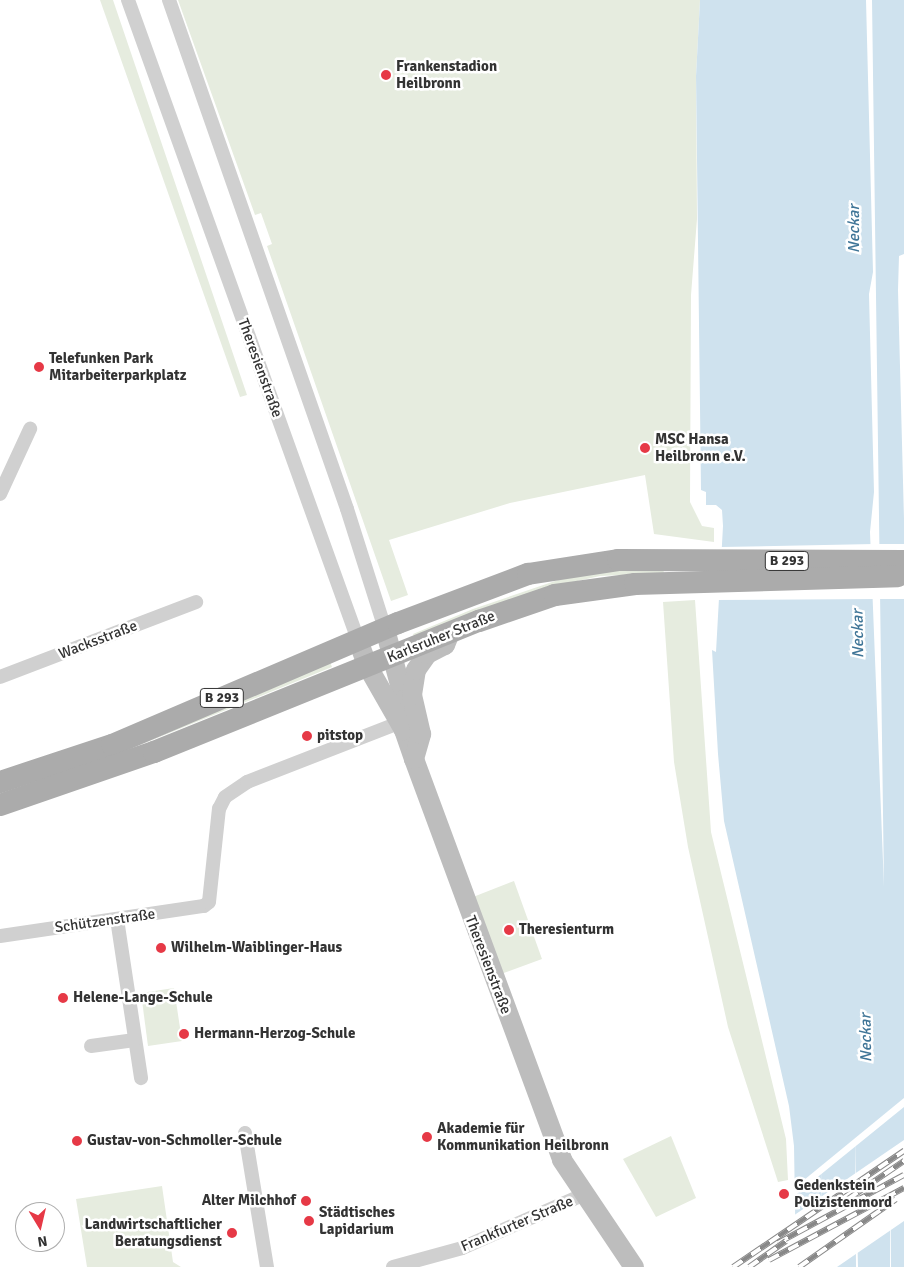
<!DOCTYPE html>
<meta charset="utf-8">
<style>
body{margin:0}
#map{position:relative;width:904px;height:1267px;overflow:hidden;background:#fff;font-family:Signika,sans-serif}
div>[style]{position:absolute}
.green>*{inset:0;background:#e6ecdf}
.water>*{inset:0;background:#cfe2ee}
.pier>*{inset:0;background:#fff}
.street>*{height:14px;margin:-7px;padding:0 7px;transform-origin:7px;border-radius:7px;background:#d0d0d0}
.secondary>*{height:20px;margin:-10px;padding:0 10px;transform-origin:10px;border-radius:10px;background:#bdbdbd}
.primary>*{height:22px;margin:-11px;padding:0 11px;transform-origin:11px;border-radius:11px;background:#ababab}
.rail>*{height:5.5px;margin-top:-2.75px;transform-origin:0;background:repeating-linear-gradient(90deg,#fff 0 11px,#888 0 22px);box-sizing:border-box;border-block:1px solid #888}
.dots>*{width:14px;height:14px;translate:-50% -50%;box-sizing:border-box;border:2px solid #fff;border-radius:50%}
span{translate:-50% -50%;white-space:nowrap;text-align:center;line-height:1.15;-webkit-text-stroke:5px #fff;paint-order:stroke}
.shield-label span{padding:1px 4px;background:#fff;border:1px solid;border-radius:4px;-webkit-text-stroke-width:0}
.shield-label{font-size:14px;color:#333;font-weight:700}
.poi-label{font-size:15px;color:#333;font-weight:700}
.left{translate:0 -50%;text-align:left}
.right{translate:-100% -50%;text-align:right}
.street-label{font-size:15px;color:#333}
.water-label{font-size:16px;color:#3f7597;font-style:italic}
.north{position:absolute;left:15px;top:1202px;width:50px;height:50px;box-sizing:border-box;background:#fff;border:1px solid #adadad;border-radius:50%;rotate:171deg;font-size:14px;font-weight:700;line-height:20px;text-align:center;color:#333}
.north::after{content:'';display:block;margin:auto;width:18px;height:22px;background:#e63946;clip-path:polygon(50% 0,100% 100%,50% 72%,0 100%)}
</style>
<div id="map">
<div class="green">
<i style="clip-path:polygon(100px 0,113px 0,247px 395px,240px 397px)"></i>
<i style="clip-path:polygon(178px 0,700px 0,696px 76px,697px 219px,691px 295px,690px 502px,702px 526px,714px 528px,714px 542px,654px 534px,645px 475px,510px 503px,389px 540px,408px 595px,391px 601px,267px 246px,272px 244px,261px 213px,255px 215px)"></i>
<i style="clip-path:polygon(663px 569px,664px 573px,600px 576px,564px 584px,415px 639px,413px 634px,473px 609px,561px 579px,601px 571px)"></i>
<i style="clip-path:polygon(695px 600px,711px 832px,786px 1139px,788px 1180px,778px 1182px,728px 1027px,688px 847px,674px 762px,663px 602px)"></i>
<i style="clip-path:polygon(330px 662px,332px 667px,135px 747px)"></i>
<i style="clip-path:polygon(514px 881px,542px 959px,501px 974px,473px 897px)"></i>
<i style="clip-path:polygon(174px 988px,182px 1041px,148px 1046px,141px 993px)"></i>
<i style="clip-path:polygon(671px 1136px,696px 1198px,656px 1217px,623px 1159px)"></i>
<i style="clip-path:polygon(162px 1186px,173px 1262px,181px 1267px,87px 1267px,76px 1199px)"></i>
</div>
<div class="water">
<i style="clip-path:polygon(700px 0,866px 0,873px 272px,869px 294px,874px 492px,870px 532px,884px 887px,872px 0,904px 0,904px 254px,899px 256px,898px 290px,904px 519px,904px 1267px,891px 1267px,890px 1142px,890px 1267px,858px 1267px,855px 1136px,856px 1267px,824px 1267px,821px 1163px,823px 1267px,796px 1267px,794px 1146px,789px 1106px,724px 821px,718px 754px,712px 650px,716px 652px,723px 526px,722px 510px,716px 505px,706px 505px,706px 492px,701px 490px,696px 76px)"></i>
</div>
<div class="pier">
<i style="clip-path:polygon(874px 544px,877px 599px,715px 600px,721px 547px)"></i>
<i style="clip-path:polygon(878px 544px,904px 544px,904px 599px,879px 599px)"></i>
<i style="clip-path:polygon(904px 1098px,904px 1107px,793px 1197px,793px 1189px)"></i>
<i style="clip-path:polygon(904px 1140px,904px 1221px,837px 1267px,793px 1267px,793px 1216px)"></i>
</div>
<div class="street">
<i style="left:128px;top:0;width:680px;rotate:70.23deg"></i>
<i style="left:169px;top:0;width:539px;rotate:70.72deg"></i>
<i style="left:347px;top:509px;width:126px;rotate:72.4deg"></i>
<i style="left:0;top:494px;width:72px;rotate:-65.2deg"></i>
<i style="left:0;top:677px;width:210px;rotate:-20.9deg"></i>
<i style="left:117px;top:919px;width:161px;rotate:81.4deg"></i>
<i style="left:0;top:936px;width:206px;rotate:-8.4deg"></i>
<i style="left:204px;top:906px;width:6px;rotate:-39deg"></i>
<i style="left:209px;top:902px;width:94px;rotate:-83.9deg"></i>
<i style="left:219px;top:809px;width:13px;rotate:-63deg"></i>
<i style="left:225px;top:797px;width:27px;rotate:-34deg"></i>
<i style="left:247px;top:782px;width:162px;rotate:-21.3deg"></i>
<i style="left:91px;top:1046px;width:44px;rotate:-7.8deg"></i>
<i style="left:245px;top:1133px;width:136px;rotate:80.7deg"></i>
<i style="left:393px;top:1267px;width:72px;rotate:-15.4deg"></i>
<i style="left:462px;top:1248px;width:132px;rotate:-23.7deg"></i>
</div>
<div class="secondary">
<i style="left:385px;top:629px;width:73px;rotate:75deg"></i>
<i style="left:404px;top:700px;width:30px;rotate:90deg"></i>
<i style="left:404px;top:730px;width:31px;rotate:71deg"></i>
<i style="left:414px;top:759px;width:427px;rotate:69.7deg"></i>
<i style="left:562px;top:1160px;width:129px;rotate:56.1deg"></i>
<i style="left:358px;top:640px;width:29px;rotate:70deg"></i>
<i style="left:368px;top:667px;width:73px;rotate:60.3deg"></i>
<i style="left:414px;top:759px;width:26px;rotate:-74deg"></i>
<i style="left:421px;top:734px;width:40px;rotate:-103deg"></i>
<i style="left:412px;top:695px;width:25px;rotate:-81deg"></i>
<i style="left:416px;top:670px;width:19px;rotate:-55deg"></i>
<i style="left:427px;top:654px;width:20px;rotate:-27deg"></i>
<i style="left:445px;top:645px;width:11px;rotate:-68deg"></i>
</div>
<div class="primary">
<i style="left:0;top:782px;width:118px;rotate:-18.3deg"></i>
<i style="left:112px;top:745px;width:311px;rotate:-23.1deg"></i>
<i style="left:398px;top:623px;width:139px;rotate:-20.7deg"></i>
<i style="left:528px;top:574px;width:91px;rotate:-8.8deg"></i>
<i style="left:618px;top:560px;width:286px;rotate:0.2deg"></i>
<i style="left:0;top:805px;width:163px;rotate:-19deg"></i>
<i style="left:154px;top:752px;width:350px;rotate:-22deg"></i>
<i style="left:479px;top:621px;width:80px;rotate:-18.9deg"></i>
<i style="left:555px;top:595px;width:81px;rotate:-7.8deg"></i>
<i style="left:635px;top:584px;width:263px;rotate:-1.7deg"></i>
</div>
<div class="rail">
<i style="left:848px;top:1199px;width:68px;rotate:-34.2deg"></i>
<i style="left:778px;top:1243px;width:143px;rotate:-28.4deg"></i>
<i style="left:769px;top:1260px;width:153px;rotate:-28.1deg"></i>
<i style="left:733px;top:1267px;width:207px;rotate:-34.2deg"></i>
<i style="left:749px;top:1267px;width:45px;rotate:-35.1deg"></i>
<i style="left:799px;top:1267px;width:118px;rotate:-35deg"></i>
</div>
<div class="dots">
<i style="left:386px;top:75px;background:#e63946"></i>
<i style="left:39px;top:367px;background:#e63946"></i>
<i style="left:645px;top:448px;background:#e63946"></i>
<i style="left:307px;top:736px;background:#e63946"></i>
<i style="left:509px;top:930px;background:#e63946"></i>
<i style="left:161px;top:948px;background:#e63946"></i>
<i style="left:63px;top:998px;background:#e63946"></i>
<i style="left:184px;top:1034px;background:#e63946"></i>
<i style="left:427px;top:1137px;background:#e63946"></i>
<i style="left:77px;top:1141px;background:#e63946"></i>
<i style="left:784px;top:1194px;background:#e63946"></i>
<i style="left:306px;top:1201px;background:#e63946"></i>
<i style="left:309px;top:1221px;background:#e63946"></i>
<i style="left:232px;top:1233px;background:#e63946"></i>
</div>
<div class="shield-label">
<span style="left:787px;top:561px">B 293</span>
<span style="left:222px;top:698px">B 293</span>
</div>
<div class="poi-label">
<span class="left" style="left:396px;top:75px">Frankenstadion<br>Heilbronn</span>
<span class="left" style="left:49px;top:367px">Telefunken Park<br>Mitarbeiterparkplatz</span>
<span class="left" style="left:655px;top:448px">MSC Hansa<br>Heilbronn e.V.</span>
<span class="left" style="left:317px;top:736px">pitstop</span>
<span class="left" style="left:519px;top:930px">Theresienturm</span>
<span class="left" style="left:171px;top:948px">Wilhelm-Waiblinger-Haus</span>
<span class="left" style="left:73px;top:998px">Helene-Lange-Schule</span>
<span class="left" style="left:194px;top:1034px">Hermann-Herzog-Schule</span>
<span class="left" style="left:437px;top:1137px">Akademie für<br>Kommunikation Heilbronn</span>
<span class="left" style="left:87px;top:1141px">Gustav-von-Schmoller-Schule</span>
<span class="left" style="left:794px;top:1194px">Gedenkstein<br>Polizistenmord</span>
<span class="right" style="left:296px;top:1201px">Alter Milchhof</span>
<span class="left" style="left:319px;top:1221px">Städtisches<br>Lapidarium</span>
<span class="right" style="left:222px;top:1233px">Landwirtschaftlicher<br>Beratungsdienst</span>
</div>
<div class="street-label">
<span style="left:260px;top:368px;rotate:70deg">Theresienstraße</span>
<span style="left:441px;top:637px;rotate:-22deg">Karlsruher Straße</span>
<span style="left:98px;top:640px;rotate:-21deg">Wacksstraße</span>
<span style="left:105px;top:921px;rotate:-8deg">Schützenstraße</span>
<span style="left:488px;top:965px;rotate:69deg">Theresienstraße</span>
<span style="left:517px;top:1224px;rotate:-23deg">Frankfurter Straße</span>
</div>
<div class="water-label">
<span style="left:854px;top:229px;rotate:-90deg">Neckar</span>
<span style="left:858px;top:634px;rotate:-91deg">Neckar</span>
<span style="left:866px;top:1038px;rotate:-91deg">Neckar</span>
</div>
<div class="north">N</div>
</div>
